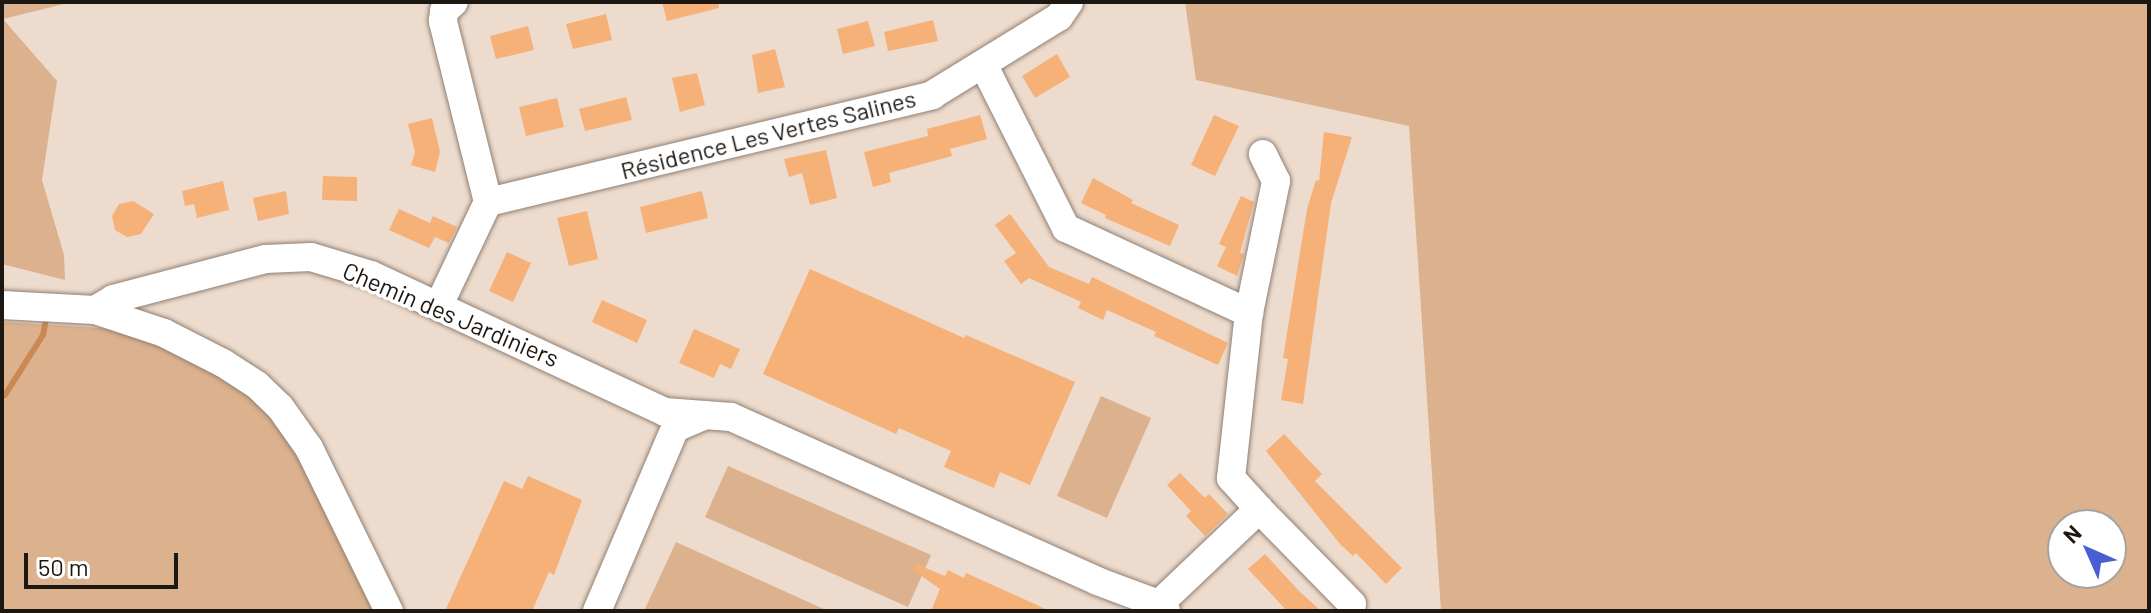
<!DOCTYPE html>
<meta charset="utf-8">
<style>
body{margin:0}
#map{position:relative;width:2151px;height:613px;overflow:hidden;background:#eddbcd;font-family:Barlow,sans-serif}
div>[style]{position:absolute}
.green>*{inset:0;background:#dcb18d}
.stream>*{height:6px;margin:-3px;padding:0 3px;transform-origin:3px;border-radius:3px;background:#cb8951}
.building>*{inset:0;background:#f5b178}
.roads{filter:drop-shadow(0 0 2px #908073) drop-shadow(0 0 2px #908073)}
.minor>*{height:28px;margin:-14px;padding:0 14px;transform-origin:14px;border-radius:14px;background:#fff}
span{translate:-50% -50%;white-space:nowrap;text-align:center;line-height:1.15;-webkit-text-stroke:7px #fff;paint-order:stroke}
.street-label{font-size:24px;color:#1d1712}
.frame{position:absolute;inset:0;border:4px solid #1d1712;pointer-events:none}
.north{position:absolute;left:2047px;top:509px;width:80px;height:80px;box-sizing:border-box;background:#fff;border:2px solid #a5a2a0;border-radius:50%;rotate:315deg;font-size:22px;font-weight:700;line-height:32px;text-align:center;color:#1d1712}
.north::after{content:'';display:block;margin:auto;width:28px;height:36px;background:#485fd3;clip-path:polygon(50% 0,100% 100%,50% 72%,0 100%)}
.scale{position:absolute;left:24px;top:553px;width:154px;height:36px;box-sizing:border-box;border:4px solid #1d1712;border-top:0;padding-left:10px;font-size:24px;line-height:28px;white-space:nowrap;color:#1d1712;-webkit-text-stroke:6px #fff;paint-order:stroke}
</style>
<div id="map">
<div class="green">
<i style="clip-path:polygon(2px 2px,72px 2px,3px 19px,57px 81px,42px 180px,64px 255px,65px 280px,2px 264px)"></i>
<i style="clip-path:polygon(evenodd,1185px 2px,2149px 2px,2149px 611px,1441px 611px,1409px 126px,1196px 80px,1185px 2px,2111px 525px,2111px 573px,2063px 573px,2063px 525px,2111px 525px)"></i>
<i style="clip-path:polygon(2px 322px,102px 328px,156px 337px,247px 386px,295px 432px,380px 611px,2px 611px)"></i>
<i style="clip-path:polygon(1101px 396px,1151px 418px,1107px 518px,1057px 496px)"></i>
<i style="clip-path:polygon(728px 466px,931px 555px,908px 607px,705px 517px)"></i>
<i style="clip-path:polygon(676px 542px,828px 611px,644px 611px)"></i>
</div>
<div class="stream">
<i style="left:5px;top:395px;width:71px;rotate:-57.7deg"></i>
<i style="left:43px;top:335px;width:15px;rotate:-79deg"></i>
</div>
<div class="building">
<i style="clip-path:polygon(662px 2px,718px 2px,719px 8px,667px 21px)"></i>
<i style="clip-path:polygon(606px 14px,612px 40px,573px 49px,566px 24px)"></i>
<i style="clip-path:polygon(933px 20px,938px 41px,888px 51px,884px 32px)"></i>
<i style="clip-path:polygon(868px 21px,875px 46px,843px 54px,837px 29px)"></i>
<i style="clip-path:polygon(528px 26px,534px 50px,496px 59px,490px 36px)"></i>
<i style="clip-path:polygon(775px 49px,785px 87px,758px 93px,752px 55px)"></i>
<i style="clip-path:polygon(1057px 54px,1070px 77px,1035px 98px,1022px 76px)"></i>
<i style="clip-path:polygon(697px 73px,705px 105px,680px 112px,672px 78px)"></i>
<i style="clip-path:polygon(626px 97px,632px 120px,585px 131px,579px 109px)"></i>
<i style="clip-path:polygon(557px 98px,564px 127px,526px 136px,519px 107px)"></i>
<i style="clip-path:polygon(980px 115px,987px 139px,950px 149px,952px 156px,889px 173px,891px 182px,873px 187px,864px 152px,928px 136px,927px 129px)"></i>
<i style="clip-path:polygon(1214px 115px,1239px 126px,1215px 176px,1191px 165px)"></i>
<i style="clip-path:polygon(432px 118px,440px 152px,435px 172px,411px 165px,415px 152px,408px 124px)"></i>
<i style="clip-path:polygon(1324px 132px,1352px 137px,1331px 203px,1303px 404px,1281px 400px,1288px 359px,1283px 358px,1307px 209px,1316px 180px,1319px 181px)"></i>
<i style="clip-path:polygon(826px 150px,837px 198px,810px 205px,802px 173px,789px 177px,784px 159px)"></i>
<i style="clip-path:polygon(323px 176px,357px 177px,357px 201px,322px 200px)"></i>
<i style="clip-path:polygon(1093px 178px,1133px 200px,1131px 203px,1179px 225px,1170px 246px,1105px 218px,1106px 215px,1081px 203px)"></i>
<i style="clip-path:polygon(223px 181px,229px 210px,197px 218px,194px 204px,185px 206px,182px 191px)"></i>
<i style="clip-path:polygon(286px 191px,289px 214px,258px 221px,253px 198px)"></i>
<i style="clip-path:polygon(702px 191px,708px 218px,646px 233px,640px 207px)"></i>
<i style="clip-path:polygon(1241px 196px,1254px 202px,1240px 253px,1244px 254px,1237px 276px,1217px 266px,1226px 247px,1219px 244px)"></i>
<i style="clip-path:polygon(133px 201px,154px 214px,141px 234px,127px 237px,115px 230px,112px 216px,119px 204px)"></i>
<i style="clip-path:polygon(399px 209px,430px 223px,433px 216px,457px 227px,449px 243px,435px 237px,429px 248px,389px 230px)"></i>
<i style="clip-path:polygon(587px 211px,598px 259px,569px 266px,557px 218px)"></i>
<i style="clip-path:polygon(1010px 214px,1049px 267px,1089px 284px,1092px 277px,1228px 343px,1218px 365px,1154px 336px,1156px 332px,1107px 310px,1103px 320px,1078px 308px,1081px 302px,1029px 278px,1021px 284px,1004px 261px,1016px 253px,995px 225px)"></i>
<i style="clip-path:polygon(507px 252px,531px 263px,513px 302px,489px 291px)"></i>
<i style="clip-path:polygon(810px 269px,964px 338px,966px 335px,1075px 382px,1030px 485px,1000px 472px,994px 488px,944px 467px,951px 451px,899px 428px,896px 434px,763px 374px)"></i>
<i style="clip-path:polygon(602px 300px,647px 320px,637px 343px,592px 322px)"></i>
<i style="clip-path:polygon(694px 329px,740px 349px,731px 369px,720px 364px,714px 378px,679px 363px)"></i>
<i style="clip-path:polygon(1284px 434px,1322px 474px,1315px 481px,1402px 568px,1386px 584px,1356px 553px,1353px 556px,1340px 544px,1266px 451px)"></i>
<i style="clip-path:polygon(1180px 473px,1205px 498px,1209px 494px,1228px 514px,1205px 536px,1186px 516px,1191px 511px,1167px 485px)"></i>
<i style="clip-path:polygon(528px 476px,582px 500px,554px 575px,549px 572px,532px 611px,445px 611px,504px 481px,522px 489px)"></i>
<i style="clip-path:polygon(1265px 554px,1300px 592px,1321px 611px,1287px 611px,1248px 569px)"></i>
<i style="clip-path:polygon(916px 564px,945px 576px,948px 570px,964px 578px,966px 573px,1050px 611px,931px 611px,940px 589px,913px 570px)"></i>
</div>
<div class="roads">
<div class="minor">
<i style="left:983px;top:64px;width:184px;rotate:63.2deg"></i>
<i style="left:1066px;top:228px;width:202px;rotate:24.9deg"></i>
<i style="left:488px;top:202px;width:457px;rotate:-13.5deg"></i>
<i style="left:932px;top:95px;width:149px;rotate:-31.6deg"></i>
<i style="left:1059px;top:17px;width:18px;rotate:-56deg"></i>
<i style="left:2px;top:305px;width:93px;rotate:3.1deg"></i>
<i style="left:95px;top:310px;width:73px;rotate:18.4deg"></i>
<i style="left:164px;top:333px;width:66px;rotate:27deg"></i>
<i style="left:223px;top:363px;width:40px;rotate:32.9deg"></i>
<i style="left:257px;top:385px;width:32px;rotate:44deg"></i>
<i style="left:280px;top:407px;width:50px;rotate:54.7deg"></i>
<i style="left:309px;top:448px;width:182px;rotate:63.9deg"></i>
<i style="left:439px;top:305px;width:114px;rotate:-64.6deg"></i>
<i style="left:488px;top:202px;width:187px;rotate:-104deg"></i>
<i style="left:443px;top:21px;width:10px;rotate:-84deg"></i>
<i style="left:444px;top:11px;width:13px;rotate:-42deg"></i>
<i style="left:95px;top:310px;width:21px;rotate:-31deg"></i>
<i style="left:113px;top:299px;width:157px;rotate:-14.7deg"></i>
<i style="left:265px;top:259px;width:46px;rotate:-2.5deg"></i>
<i style="left:311px;top:257px;width:63px;rotate:16.7deg"></i>
<i style="left:371px;top:275px;width:324px;rotate:25deg"></i>
<i style="left:665px;top:412px;width:66px;rotate:4.3deg"></i>
<i style="left:731px;top:417px;width:401px;rotate:24.1deg"></i>
<i style="left:1097px;top:581px;width:66px;rotate:20.4deg"></i>
<i style="left:1159px;top:604px;width:10px;rotate:45deg"></i>
<i style="left:1259px;top:509px;width:133px;rotate:45.6deg"></i>
<i style="left:1159px;top:604px;width:138px;rotate:-43.5deg"></i>
<i style="left:1259px;top:509px;width:42px;rotate:-132.1deg"></i>
<i style="left:1231px;top:478px;width:166px;rotate:-83.8deg"></i>
<i style="left:1249px;top:313px;width:135px;rotate:-78.4deg"></i>
<i style="left:1276px;top:181px;width:30px;rotate:-116deg"></i>
<i style="left:597px;top:611px;width:199px;rotate:-66.9deg"></i>
<i style="left:675px;top:428px;width:33px;rotate:-23deg"></i>
</div>
</div>
<div class="street-label">
<span style="left:768px;top:134px;rotate:-14deg">Résidence Les Vertes Salines</span>
<span style="left:451px;top:314px;rotate:23deg">Chemin des Jardiniers</span>
</div>
<div class="frame"></div>
<div class="north">N</div>
<div class="scale">50 m</div>
</div>
